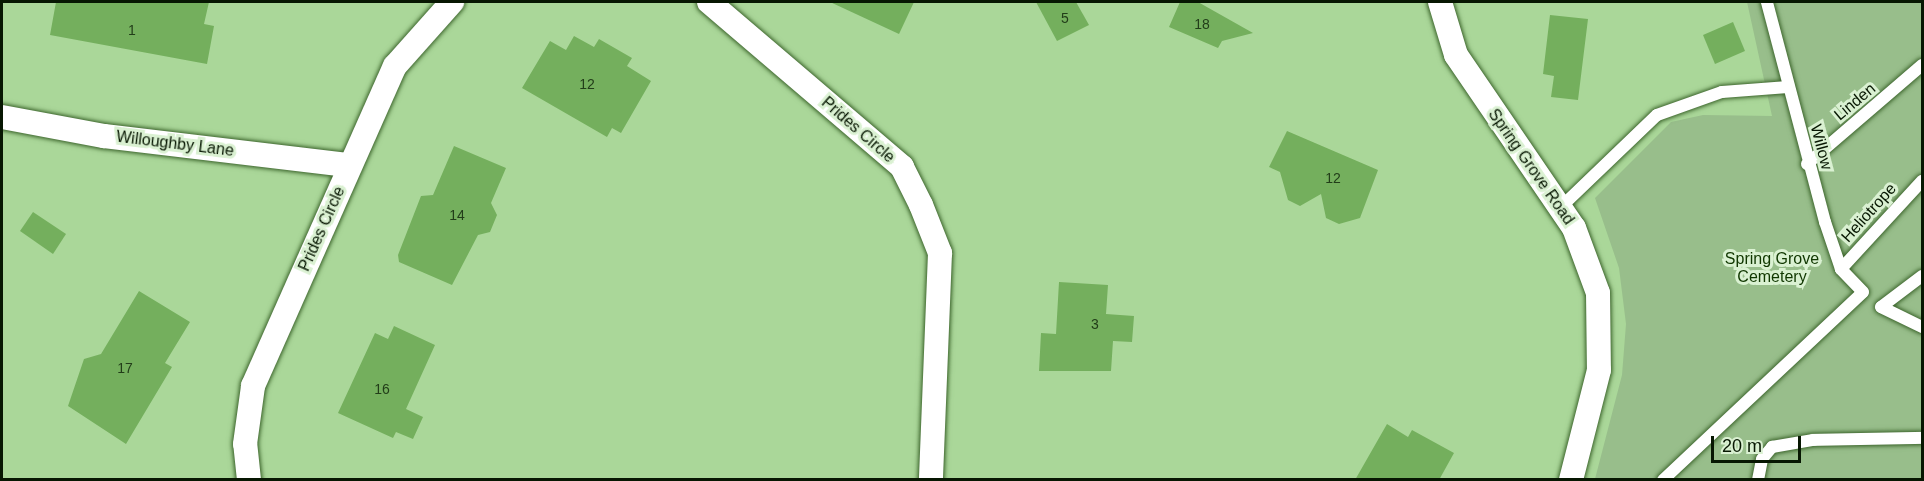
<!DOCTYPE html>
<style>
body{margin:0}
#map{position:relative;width:1924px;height:481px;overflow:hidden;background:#aad799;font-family:Helvetica,sans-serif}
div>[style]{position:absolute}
.green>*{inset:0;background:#98be8b}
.building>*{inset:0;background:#74af5d}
.roads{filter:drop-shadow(0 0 2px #3d662d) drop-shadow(0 0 2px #3d662d)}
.lane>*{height:12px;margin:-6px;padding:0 6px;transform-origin:6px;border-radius:6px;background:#fff}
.street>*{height:24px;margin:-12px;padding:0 12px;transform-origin:12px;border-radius:12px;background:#fff}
span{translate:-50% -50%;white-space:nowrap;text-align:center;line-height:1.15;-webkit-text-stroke:6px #daf1d2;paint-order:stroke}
.number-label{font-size:14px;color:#223d19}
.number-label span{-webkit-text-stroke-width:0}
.street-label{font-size:16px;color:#071702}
.park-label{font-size:16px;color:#103700}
.frame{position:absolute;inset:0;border:3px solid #071702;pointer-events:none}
.scale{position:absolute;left:1711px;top:436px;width:90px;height:27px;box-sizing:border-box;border:3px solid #071702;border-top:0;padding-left:8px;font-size:18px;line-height:21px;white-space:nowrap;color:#071702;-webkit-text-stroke:4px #daf1d2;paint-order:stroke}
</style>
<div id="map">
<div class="green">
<i style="clip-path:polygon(1747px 2px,1922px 2px,1922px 479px,1595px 479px,1622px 375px,1626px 324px,1619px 268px,1595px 198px,1671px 122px,1703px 115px,1772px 116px)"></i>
</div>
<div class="building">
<i style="clip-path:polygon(56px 2px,209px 2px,204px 24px,214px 26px,207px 64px,50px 35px)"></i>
<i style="clip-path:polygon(830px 2px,914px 2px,899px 34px)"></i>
<i style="clip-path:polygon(1036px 2px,1076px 2px,1089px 25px,1057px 41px)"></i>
<i style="clip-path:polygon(1180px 2px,1198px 2px,1253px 33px,1222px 41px,1218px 48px,1169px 27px)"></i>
<i style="clip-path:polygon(1550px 15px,1588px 19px,1578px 100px,1551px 97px,1554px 76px,1543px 74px)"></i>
<i style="clip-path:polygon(1733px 22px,1745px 51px,1715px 64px,1703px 35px)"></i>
<i style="clip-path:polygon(574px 36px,594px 47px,599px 39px,632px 58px,627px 66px,651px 81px,621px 133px,612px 128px,607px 137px,522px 88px,550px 41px,566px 50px)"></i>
<i style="clip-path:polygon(1287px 131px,1378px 170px,1360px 218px,1339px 224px,1326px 218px,1321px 194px,1300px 206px,1288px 200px,1280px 172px,1269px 167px)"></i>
<i style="clip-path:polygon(454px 146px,506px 168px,491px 203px,497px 215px,490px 232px,478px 235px,452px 285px,399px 262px,398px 255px,421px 196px,433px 195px)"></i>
<i style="clip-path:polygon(33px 212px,66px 234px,53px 254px,20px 231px)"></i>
<i style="clip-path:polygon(1059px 282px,1108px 285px,1106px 314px,1134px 316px,1132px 342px,1113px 341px,1111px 371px,1039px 371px,1041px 333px,1056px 334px)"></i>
<i style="clip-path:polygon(139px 291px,190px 322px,165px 363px,172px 367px,126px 444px,68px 406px,84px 359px,101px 354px)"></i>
<i style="clip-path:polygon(394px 326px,435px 345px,406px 409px,423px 417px,413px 439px,396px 432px,393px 438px,338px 413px,375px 333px,388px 339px)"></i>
<i style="clip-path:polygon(1387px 424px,1408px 437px,1412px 430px,1454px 453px,1439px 480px,1355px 480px)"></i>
</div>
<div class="roads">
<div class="lane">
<i style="left:1807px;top:164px;width:152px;rotate:-40.7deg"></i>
<i style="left:1561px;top:207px;width:133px;rotate:-43.8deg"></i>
<i style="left:1657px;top:115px;width:69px;rotate:-19.5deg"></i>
<i style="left:1722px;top:92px;width:66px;rotate:-4.3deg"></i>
<i style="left:1841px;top:269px;width:120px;rotate:-47.4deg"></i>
<i style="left:1922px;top:276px;width:51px;rotate:142.9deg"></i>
<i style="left:1881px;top:307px;width:46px;rotate:26deg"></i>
<i style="left:1663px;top:480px;width:274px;rotate:-43.2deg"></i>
<i style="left:1863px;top:292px;width:32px;rotate:-134deg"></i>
<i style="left:1841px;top:269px;width:50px;rotate:-108.8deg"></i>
<i style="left:1825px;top:222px;width:228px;rotate:-104.8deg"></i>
<i style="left:1758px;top:480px;width:21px;rotate:-79deg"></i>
<i style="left:1762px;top:459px;width:16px;rotate:-50deg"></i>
<i style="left:1772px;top:447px;width:42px;rotate:-9.7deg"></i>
<i style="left:1813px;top:440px;width:109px;rotate:-1.1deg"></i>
</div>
<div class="street">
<i style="left:709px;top:2px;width:254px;rotate:40.5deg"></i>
<i style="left:902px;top:167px;width:42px;rotate:63.4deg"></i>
<i style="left:921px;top:205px;width:52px;rotate:68.4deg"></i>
<i style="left:940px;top:253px;width:227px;rotate:92.3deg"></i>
<i style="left:1440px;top:2px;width:55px;rotate:73.2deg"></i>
<i style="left:1456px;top:55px;width:209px;rotate:55.7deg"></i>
<i style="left:1574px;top:228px;width:69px;rotate:69.7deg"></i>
<i style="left:1598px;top:293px;width:77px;rotate:89.3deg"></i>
<i style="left:1599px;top:370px;width:114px;rotate:104.3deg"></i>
<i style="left:2px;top:117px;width:104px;rotate:10.6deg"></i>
<i style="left:104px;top:136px;width:247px;rotate:6.8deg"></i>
<i style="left:249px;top:480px;width:36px;rotate:-96deg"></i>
<i style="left:245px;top:444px;width:59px;rotate:-82.1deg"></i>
<i style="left:253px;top:386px;width:350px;rotate:-66.1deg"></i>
<i style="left:395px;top:66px;width:86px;rotate:-48.3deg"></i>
</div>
</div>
<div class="number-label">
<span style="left:1065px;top:18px">5</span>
<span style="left:1202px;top:24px">18</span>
<span style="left:132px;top:30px">1</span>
<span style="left:587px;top:84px">12</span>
<span style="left:1333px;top:178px">12</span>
<span style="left:457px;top:215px">14</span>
<span style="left:1095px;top:324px">3</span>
<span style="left:125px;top:368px">17</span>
<span style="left:382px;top:389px">16</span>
</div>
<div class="street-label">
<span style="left:1855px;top:102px;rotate:-40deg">Linden</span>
<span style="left:858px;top:130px;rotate:41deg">Prides Circle</span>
<span style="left:175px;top:144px;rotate:7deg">Willoughby Lane</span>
<span style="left:1821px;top:147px;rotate:75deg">Willow</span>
<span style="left:1531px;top:167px;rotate:55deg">Spring Grove Road</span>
<span style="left:1869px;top:213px;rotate:-48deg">Heliotrope</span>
<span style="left:322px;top:229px;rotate:-66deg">Prides Circle</span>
</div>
<div class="park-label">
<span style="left:1772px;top:268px">Spring Grove<br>Cemetery</span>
</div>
<div class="frame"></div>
<div class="scale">20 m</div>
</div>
